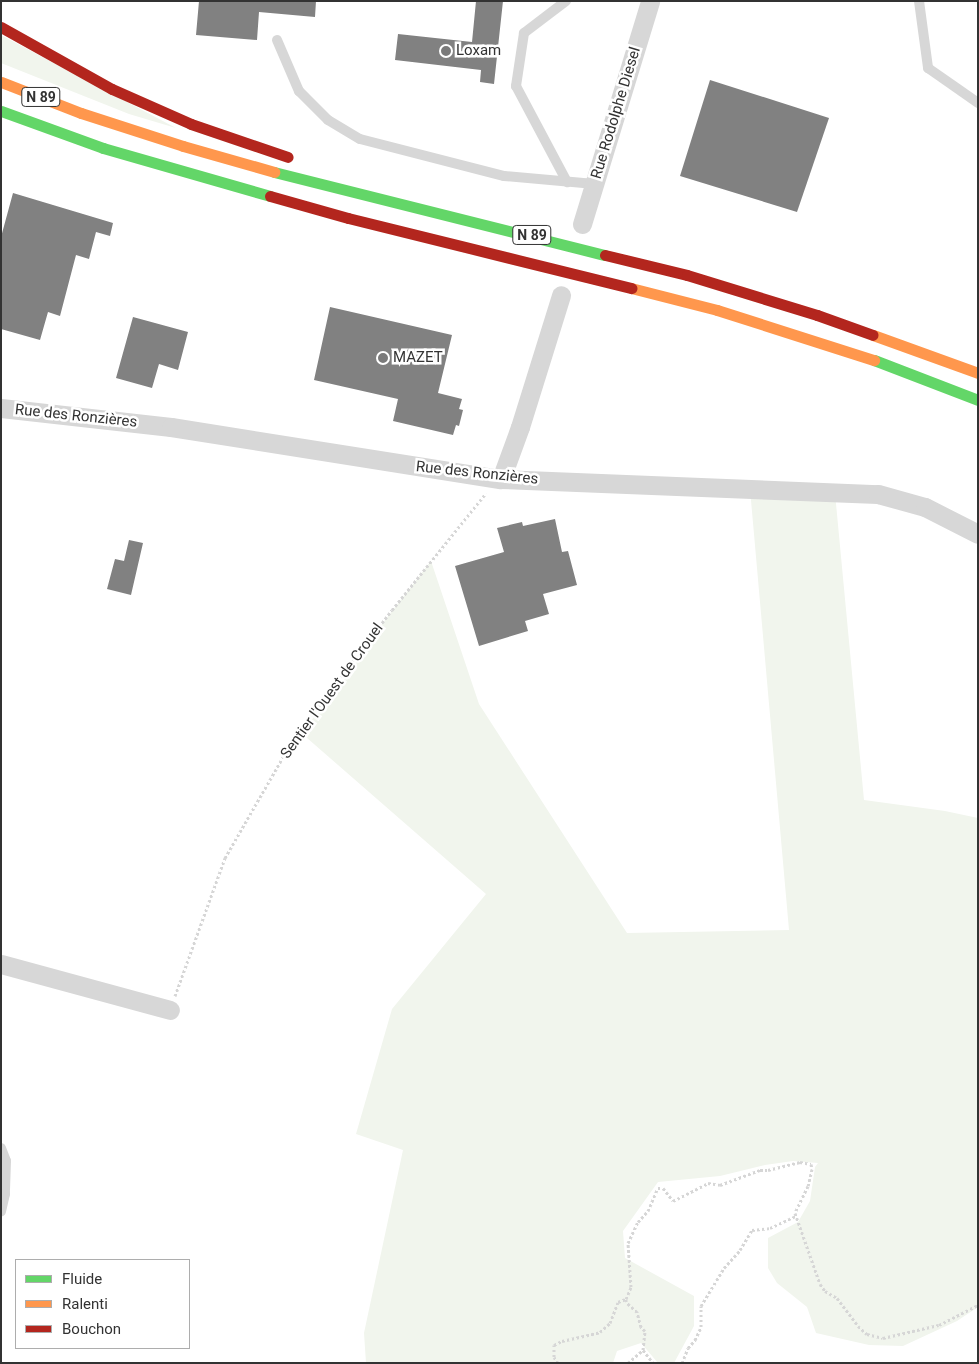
<!DOCTYPE html>
<meta charset="utf-8">
<style>
body{margin:0}
#map{position:relative;width:979px;height:1364px;overflow:hidden;background:#fff;font-family:Roboto,sans-serif}
div>[style]{position:absolute}
.green>*{inset:0;background:#f1f5ed}
.building>*{inset:0;background:#818181}
.path>*{height:3px;margin-top:-1.5px;transform-origin:0;background:repeating-linear-gradient(90deg,#d6d6d6 0 2.5px,transparent 0 5px)}
.lane>*{height:10px;margin:-5px;padding:0 5px;transform-origin:5px;border-radius:5px;background:#d7d7d7}
.street>*{height:19px;margin:-9.5px;padding:0 9.5px;transform-origin:9.5px;border-radius:9.5px;background:#d7d7d7}
.fast>*{height:11px;margin:-5.5px;padding:0 5.5px;transform-origin:5.5px;border-radius:5.5px;background:#63d668}
.slow>*{height:11px;margin:-5.5px;padding:0 5.5px;transform-origin:5.5px;border-radius:5.5px;background:#ff974d}
.jam>*{height:11px;margin:-5.5px;padding:0 5.5px;transform-origin:5.5px;border-radius:5.5px;background:#b3261e}
.dots>*{width:14px;height:14px;translate:-50% -50%;box-sizing:border-box;border:2px solid #fff;border-radius:50%}
span{translate:-50% -50%;white-space:nowrap;text-align:center;line-height:1.15;-webkit-text-stroke:5px #fff;paint-order:stroke}
.shield-label span{padding:1px 4px;background:#fff;border:1px solid;border-radius:4px;-webkit-text-stroke-width:0}
.shield-label{font-size:14px;color:#333;font-weight:700}
.poi-label{font-size:15px;color:#333}
.left{translate:0 -50%;text-align:left}
.street-label{font-size:15px;color:#333}
.frame{position:absolute;inset:0;border:2px solid #333;pointer-events:none}
.legend{position:absolute;left:15px;top:1259px;width:175px;height:90px;box-sizing:border-box;background:#fff;border:1px solid #adadad;margin:0;padding:6px 9px;list-style:none;font-size:15px;color:#333}
.legend li{display:flex;align-items:center;gap:10px;height:25px}
.legend b{width:25px;border:1px solid #adadad}
</style>
<div id="map">
<div class="green">
<i style="clip-path:polygon(1px 35px,176px 128px,129px 114px,1px 63px)"></i>
<i style="clip-path:polygon(750px 489px,835px 493px,864px 800px,945px 811px,978px 818px,978px 1307px,957px 1321px,903px 1346px,869px 1345px,816px 1333px,807px 1307px,777px 1283px,768px 1268px,768px 1238px,798px 1222px,810px 1201px,815px 1167px,818px 1163px,793px 1161px,765px 1165px,720px 1176px,658px 1182px,623px 1231px,625px 1258px,694px 1296px,694px 1326px,674px 1363px,658px 1363px,641px 1343px,617px 1351px,613px 1363px,366px 1363px,364px 1333px,403px 1150px,356px 1134px,392px 1009px,486px 894px,299px 731px,431px 561px,479px 704px,627px 933px,789px 930px)"></i>
</div>
<div class="building">
<i style="clip-path:polygon(199px 1px,316px 1px,315px 17px,259px 12px,257px 40px,196px 35px)"></i>
<i style="clip-path:polygon(476px 1px,503px 1px,494px 84px,480px 82px,481px 70px,395px 60px,398px 34px,472px 42px)"></i>
<i style="clip-path:polygon(710px 80px,829px 118px,797px 212px,680px 176px)"></i>
<i style="clip-path:polygon(13px 193px,113px 223px,110px 236px,96px 232px,89px 259px,76px 255px,60px 316px,48px 312px,40px 340px,1px 329px,1px 237px)"></i>
<i style="clip-path:polygon(330px 307px,452px 335px,438px 393px,462px 399px,459px 409px,463px 410px,459px 426px,456px 425px,453px 435px,393px 421px,398px 399px,314px 380px)"></i>
<i style="clip-path:polygon(133px 317px,188px 332px,178px 370px,159px 364px,152px 388px,116px 378px)"></i>
<i style="clip-path:polygon(555px 519px,562px 552px,568px 551px,577px 585px,543px 594px,549px 614px,525px 621px,528px 631px,479px 646px,455px 566px,504px 552px,497px 528px,522px 522px,523px 526px)"></i>
<i style="clip-path:polygon(129px 540px,143px 543px,131px 595px,107px 589px,115px 559px,124px 561px)"></i>
</div>
<div class="path">
<i style="left:175px;top:996px;width:147px;rotate:-70.1deg"></i>
<i style="left:225px;top:858px;width:138px;rotate:-60.1deg"></i>
<i style="left:294px;top:738px;width:161px;rotate:-52.6deg"></i>
<i style="left:392px;top:610px;width:150px;rotate:-51.2deg"></i>
<i style="left:643px;top:1350px;width:19px;rotate:-84deg"></i>
<i style="left:645px;top:1331px;width:6px;rotate:-135deg"></i>
<i style="left:641px;top:1327px;width:16px;rotate:-105deg"></i>
<i style="left:637px;top:1312px;width:15px;rotate:-138deg"></i>
<i style="left:626px;top:1302px;width:3px;rotate:-90deg"></i>
<i style="left:626px;top:1299px;width:13px;rotate:-67deg"></i>
<i style="left:631px;top:1287px;width:44px;rotate:-93.9deg"></i>
<i style="left:628px;top:1243px;width:23px;rotate:-65deg"></i>
<i style="left:638px;top:1222px;width:15px;rotate:-48deg"></i>
<i style="left:648px;top:1211px;width:25px;rotate:-67deg"></i>
<i style="left:658px;top:1188px;width:5px"></i>
<i style="left:663px;top:1188px;width:16px;rotate:52deg"></i>
<i style="left:673px;top:1201px;width:39px;rotate:-27deg"></i>
<i style="left:708px;top:1183px;width:12px;rotate:9deg"></i>
<i style="left:720px;top:1185px;width:43px;rotate:-20.6deg"></i>
<i style="left:760px;top:1170px;width:8px"></i>
<i style="left:768px;top:1170px;width:33px;rotate:-14deg"></i>
<i style="left:800px;top:1162px;width:11px;rotate:10deg"></i>
<i style="left:811px;top:1164px;width:5px;rotate:79deg"></i>
<i style="left:812px;top:1169px;width:17px;rotate:103deg"></i>
<i style="left:808px;top:1186px;width:30px;rotate:116deg"></i>
<i style="left:795px;top:1213px;width:75px;rotate:70.6deg"></i>
<i style="left:820px;top:1284px;width:9px;rotate:54deg"></i>
<i style="left:825px;top:1291px;width:14px;rotate:30deg"></i>
<i style="left:837px;top:1298px;width:35px;rotate:53deg"></i>
<i style="left:858px;top:1326px;width:12px;rotate:42deg"></i>
<i style="left:867px;top:1334px;width:16px;rotate:14deg"></i>
<i style="left:883px;top:1338px;width:57px;rotate:-13.1deg"></i>
<i style="left:939px;top:1325px;width:44px;rotate:-27.1deg"></i>
<i style="left:558px;top:1363px;width:7px;rotate:-124deg"></i>
<i style="left:554px;top:1357px;width:12px;rotate:-90deg"></i>
<i style="left:554px;top:1345px;width:9px;rotate:-27deg"></i>
<i style="left:562px;top:1341px;width:39px;rotate:-13deg"></i>
<i style="left:600px;top:1332px;width:13px;rotate:-42deg"></i>
<i style="left:610px;top:1323px;width:22px;rotate:-69deg"></i>
<i style="left:618px;top:1302px;width:9px;rotate:-21deg"></i>
<i style="left:628px;top:1363px;width:20px;rotate:-41deg"></i>
<i style="left:643px;top:1350px;width:16px;rotate:52deg"></i>
<i style="left:682px;top:1363px;width:16px;rotate:-68deg"></i>
<i style="left:688px;top:1348px;width:11px;rotate:-49deg"></i>
<i style="left:695px;top:1340px;width:14px;rotate:-65deg"></i>
<i style="left:701px;top:1327px;width:21px;rotate:-90deg"></i>
<i style="left:701px;top:1306px;width:44px;rotate:-58.8deg"></i>
<i style="left:724px;top:1268px;width:24px;rotate:-48deg"></i>
<i style="left:740px;top:1250px;width:23px;rotate:-59deg"></i>
<i style="left:752px;top:1230px;width:18px;rotate:-6deg"></i>
<i style="left:770px;top:1228px;width:29px;rotate:-25deg"></i>
</div>
<div class="lane">
<i style="left:566px;top:1px;width:53px;rotate:142.7deg"></i>
<i style="left:524px;top:33px;width:54px;rotate:98.6deg"></i>
<i style="left:516px;top:86px;width:109px;rotate:62deg"></i>
<i style="left:919px;top:1px;width:68px;rotate:82.3deg"></i>
<i style="left:928px;top:68px;width:61px;rotate:35deg"></i>
<i style="left:277px;top:40px;width:56px;rotate:66.7deg"></i>
<i style="left:299px;top:91px;width:41px;rotate:45deg"></i>
<i style="left:328px;top:120px;width:37px;rotate:31deg"></i>
<i style="left:360px;top:139px;width:149px;rotate:14.4deg"></i>
<i style="left:504px;top:176px;width:91px;rotate:5deg"></i>
<i style="left:1px;top:1148px;width:14px;rotate:69deg"></i>
<i style="left:6px;top:1161px;width:33px;rotate:92deg"></i>
<i style="left:5px;top:1194px;width:18px;rotate:103deg"></i>
</div>
<div class="street">
<i style="left:582px;top:224px;width:233px;rotate:-73deg"></i>
<i style="left:1px;top:408px;width:171px;rotate:6.4deg"></i>
<i style="left:171px;top:427px;width:334px;rotate:9deg"></i>
<i style="left:501px;top:479px;width:377px;rotate:2.3deg"></i>
<i style="left:878px;top:494px;width:49px;rotate:15.5deg"></i>
<i style="left:925px;top:507px;width:59px;rotate:27deg"></i>
<i style="left:501px;top:479px;width:55px;rotate:-69.9deg"></i>
<i style="left:520px;top:427px;width:138px;rotate:-72.7deg"></i>
<i style="left:1px;top:964px;width:175px;rotate:15.2deg"></i>
</div>
<div class="fast">
<i style="left:1px;top:111px;width:109px;rotate:19.9deg"></i>
<i style="left:103px;top:148px;width:174px;rotate:16deg"></i>
<i style="left:274px;top:172px;width:341px;rotate:14.1deg"></i>
<i style="left:874px;top:360px;width:111px;rotate:21deg"></i>
</div>
<div class="slow">
<i style="left:1px;top:82px;width:86px;rotate:21.2deg"></i>
<i style="left:81px;top:113px;width:107px;rotate:17.9deg"></i>
<i style="left:183px;top:146px;width:95px;rotate:15.9deg"></i>
<i style="left:631px;top:288px;width:89px;rotate:14.3deg"></i>
<i style="left:717px;top:310px;width:165px;rotate:17.7deg"></i>
<i style="left:873px;top:335px;width:112px;rotate:19.9deg"></i>
</div>
<div class="jam">
<i style="left:1px;top:27px;width:127px;rotate:29.2deg"></i>
<i style="left:112px;top:89px;width:86px;rotate:23.9deg"></i>
<i style="left:191px;top:124px;width:102px;rotate:18.8deg"></i>
<i style="left:270px;top:196px;width:81px;rotate:15.8deg"></i>
<i style="left:348px;top:218px;width:292px;rotate:13.9deg"></i>
<i style="left:605px;top:255px;width:84px;rotate:13.7deg"></i>
<i style="left:687px;top:275px;width:136px;rotate:17.1deg"></i>
<i style="left:817px;top:315px;width:59px;rotate:19.7deg"></i>
</div>
<div class="dots">
<i style="left:446px;top:51px;background:#7a7a7a"></i>
<i style="left:383px;top:358px;background:#7a7a7a"></i>
</div>
<div class="shield-label">
<span style="left:41px;top:97px">N 89</span>
<span style="left:532px;top:235px">N 89</span>
</div>
<div class="poi-label">
<span class="left" style="left:456px;top:51px">Loxam</span>
<span class="left" style="left:393px;top:358px">MAZET</span>
</div>
<div class="street-label">
<span style="left:616px;top:113px;rotate:-73deg">Rue Rodolphe Diesel</span>
<span style="left:76px;top:416px;rotate:6deg">Rue des Ronzières</span>
<span style="left:477px;top:473px;rotate:6deg">Rue des Ronzières</span>
<span style="left:332px;top:691px;rotate:-54deg">Sentier l'Ouest de Crouel</span>
</div>
<div class="frame"></div>
<ul class="legend">
<li><b style="height:6px;background:#63d668"></b>Fluide</li>
<li><b style="height:6px;background:#ff974d"></b>Ralenti</li>
<li><b style="height:6px;background:#b3261e"></b>Bouchon</li>
</ul>
</div>
